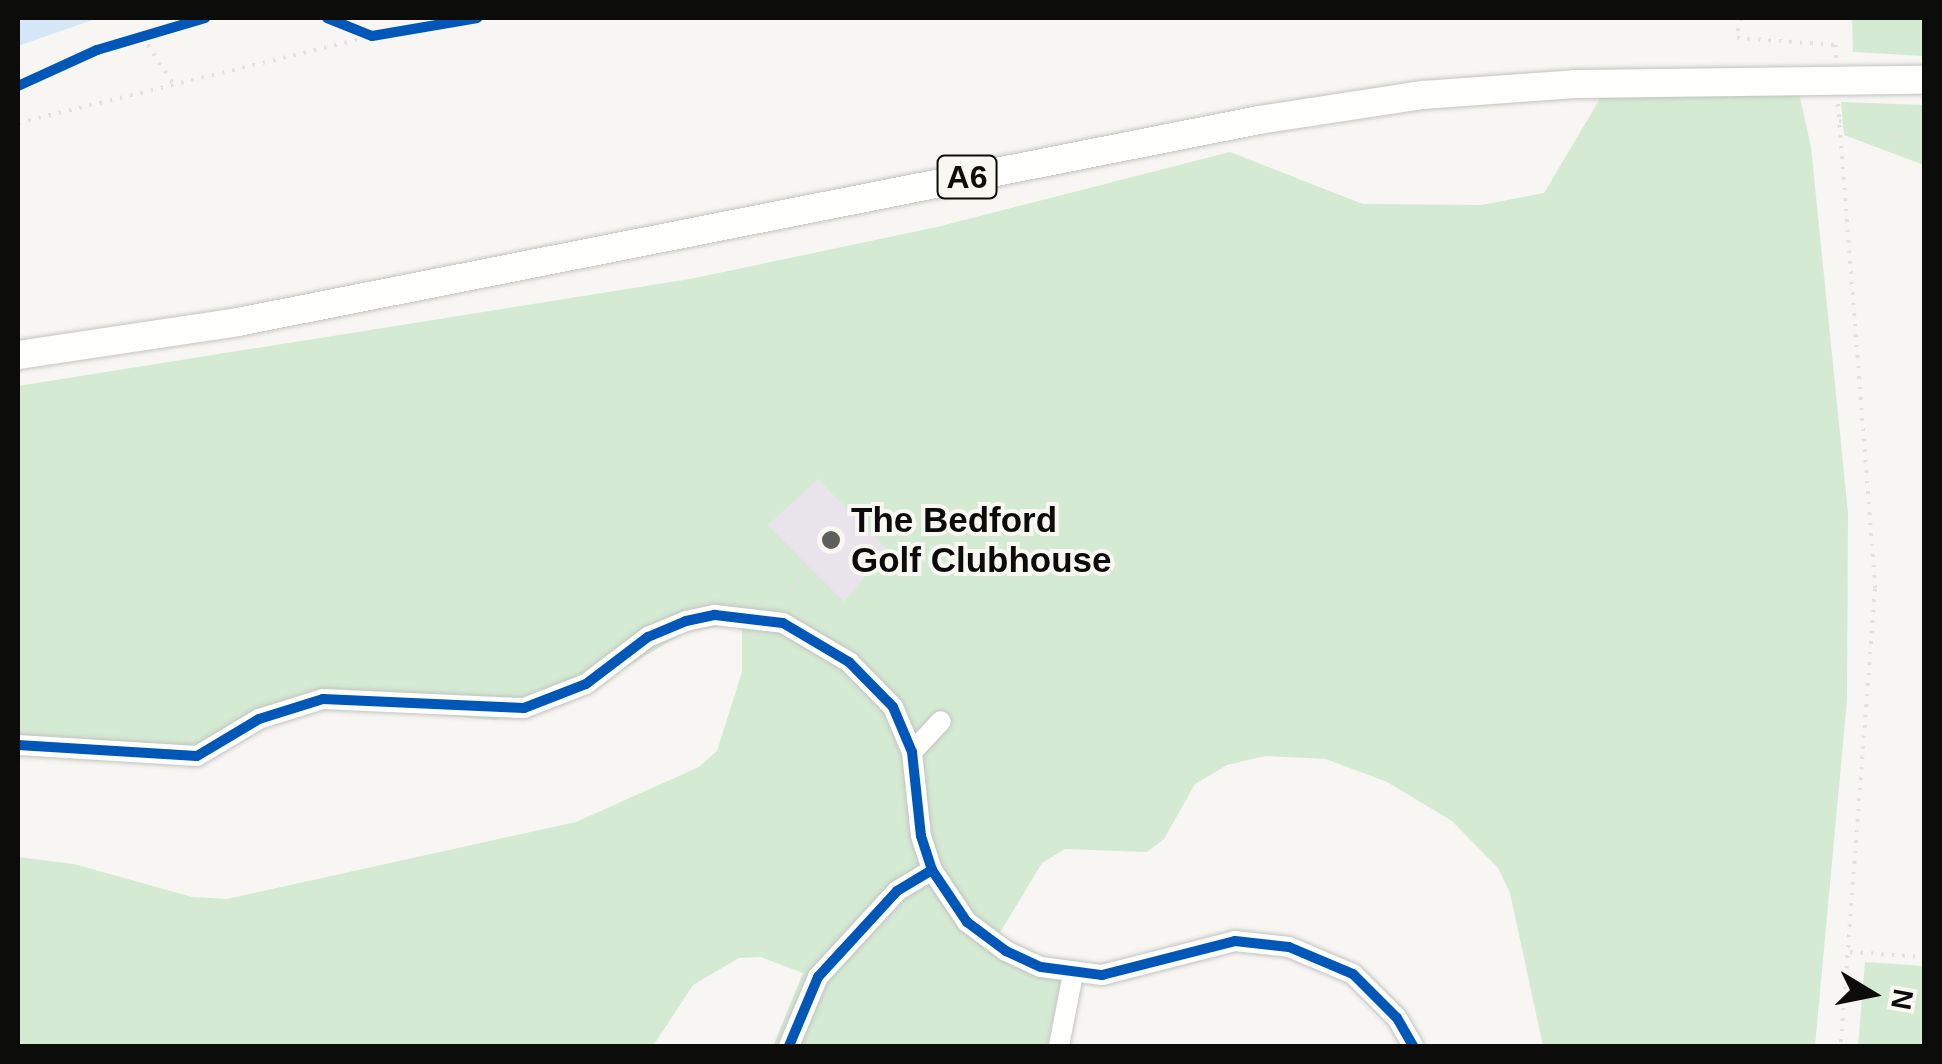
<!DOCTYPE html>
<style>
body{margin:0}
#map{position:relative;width:1942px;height:1064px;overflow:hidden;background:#f7f6f2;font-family:Arial,sans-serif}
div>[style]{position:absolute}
.green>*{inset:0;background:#d4ead3}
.water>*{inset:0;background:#d5e7f6}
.building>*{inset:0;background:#e9e3eb}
.path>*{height:4px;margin-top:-2px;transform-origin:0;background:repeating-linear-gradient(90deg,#e1e1e0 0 2.5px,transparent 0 10.5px)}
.roads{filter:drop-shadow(0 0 2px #c4c3c0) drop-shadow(0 0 2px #c4c3c0)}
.minor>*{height:20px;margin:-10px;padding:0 10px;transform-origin:10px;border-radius:10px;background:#fefefd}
.highway>*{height:28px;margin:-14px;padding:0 14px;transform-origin:14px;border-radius:14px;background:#fefefd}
.cycleway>*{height:10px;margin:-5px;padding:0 5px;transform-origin:5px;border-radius:5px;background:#0057b8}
.dots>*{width:28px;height:28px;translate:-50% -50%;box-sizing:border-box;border:5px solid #f8f7f1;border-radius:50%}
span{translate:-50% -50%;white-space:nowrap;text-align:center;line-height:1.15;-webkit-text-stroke:8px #f8f7f1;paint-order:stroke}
.shield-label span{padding:2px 8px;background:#f8f7f1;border:2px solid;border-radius:8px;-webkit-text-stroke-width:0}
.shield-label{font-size:32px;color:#0c0c0a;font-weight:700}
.poi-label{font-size:35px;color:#0c0c0a;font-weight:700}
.left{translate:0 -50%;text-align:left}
.frame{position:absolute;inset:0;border:20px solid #0c0c0a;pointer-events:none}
.north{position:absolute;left:1822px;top:944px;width:100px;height:100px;-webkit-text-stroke:8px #f8f7f1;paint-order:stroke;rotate:100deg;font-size:28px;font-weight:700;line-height:40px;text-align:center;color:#0c0c0a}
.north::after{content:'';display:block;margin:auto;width:35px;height:45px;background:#0c0c0a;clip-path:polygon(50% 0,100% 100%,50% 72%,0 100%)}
</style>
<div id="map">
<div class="green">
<i style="clip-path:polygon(1852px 18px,1924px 18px,1924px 56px,1853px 52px)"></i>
<i style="clip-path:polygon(1799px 93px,1811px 147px,1848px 513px,1847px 700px,1815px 1046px,1543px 1046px,1510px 893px,1498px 868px,1452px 821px,1387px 782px,1326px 759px,1265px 756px,1227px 765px,1195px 784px,1164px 839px,1147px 852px,1065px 849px,1042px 863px,998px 936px,1063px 971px,1047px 1046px,773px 1046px,803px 973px,761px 957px,739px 958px,693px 985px,653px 1046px,18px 1046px,18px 857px,74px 864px,192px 897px,227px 899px,576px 822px,699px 767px,717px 751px,742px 672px,742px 624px,686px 631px,568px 703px,526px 717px,494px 720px,339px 705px,266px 725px,182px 765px,89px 752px,18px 752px,18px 386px,690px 279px,937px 227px,1230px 152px,1363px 204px,1481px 205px,1544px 193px,1601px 97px)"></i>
<i style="clip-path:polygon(1841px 102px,1924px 105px,1924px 165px,1844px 135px)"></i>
<i style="clip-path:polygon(1865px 962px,1924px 966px,1924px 1046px,1858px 1046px)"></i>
</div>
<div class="water">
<i style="clip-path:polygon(18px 18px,98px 18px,18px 46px)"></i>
</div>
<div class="building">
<i style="clip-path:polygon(818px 479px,887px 549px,844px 602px,768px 525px)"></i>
</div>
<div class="path">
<i style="left:327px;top:18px;width:48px;rotate:21.8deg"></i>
<i style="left:372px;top:36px;width:107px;rotate:-9.7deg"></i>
<i style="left:1740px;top:18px;width:20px;rotate:99deg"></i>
<i style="left:1737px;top:38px;width:99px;rotate:4deg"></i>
<i style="left:1836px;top:45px;width:15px;rotate:90deg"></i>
<i style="left:142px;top:36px;width:59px;rotate:56.9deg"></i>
<i style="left:18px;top:86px;width:87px;rotate:-24.5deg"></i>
<i style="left:97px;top:50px;width:113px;rotate:-16.5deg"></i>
<i style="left:1838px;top:104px;width:486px;rotate:85.6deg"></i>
<i style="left:1875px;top:589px;width:458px;rotate:94.3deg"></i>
<i style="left:1839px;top:121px;width:88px;rotate:13.9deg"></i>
<i style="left:18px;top:123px;width:365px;rotate:-13.8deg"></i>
<i style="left:804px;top:565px;width:54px;rotate:46.5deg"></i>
<i style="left:841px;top:604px;width:10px;rotate:11deg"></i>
<i style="left:851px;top:606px;width:19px;rotate:-47deg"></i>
<i style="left:864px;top:592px;width:31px;rotate:7deg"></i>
<i style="left:787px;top:602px;width:13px;rotate:-77deg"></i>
<i style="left:790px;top:589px;width:26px;rotate:-47deg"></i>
<i style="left:1850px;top:952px;width:74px;rotate:3.9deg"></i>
</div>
<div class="roads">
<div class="minor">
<i style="left:18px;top:745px;width:179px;rotate:3.5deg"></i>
<i style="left:197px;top:756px;width:72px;rotate:-30.8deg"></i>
<i style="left:259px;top:719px;width:67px;rotate:-17.4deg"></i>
<i style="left:323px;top:699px;width:201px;rotate:2.6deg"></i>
<i style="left:524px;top:708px;width:66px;rotate:-21.2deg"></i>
<i style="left:586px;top:684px;width:78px;rotate:-37.2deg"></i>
<i style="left:648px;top:637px;width:41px;rotate:-22.8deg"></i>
<i style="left:686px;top:621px;width:30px;rotate:-12deg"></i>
<i style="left:715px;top:615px;width:68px;rotate:6.7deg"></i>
<i style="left:783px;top:623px;width:77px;rotate:30.6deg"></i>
<i style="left:849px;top:662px;width:63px;rotate:45.6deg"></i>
<i style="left:893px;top:707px;width:49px;rotate:67.1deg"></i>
<i style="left:912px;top:752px;width:84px;rotate:83.9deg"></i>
<i style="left:921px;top:836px;width:36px;rotate:72deg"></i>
<i style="left:932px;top:870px;width:63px;rotate:56.1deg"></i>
<i style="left:967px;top:922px;width:49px;rotate:36.6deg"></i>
<i style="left:1006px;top:951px;width:38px;rotate:25deg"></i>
<i style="left:1041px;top:967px;width:62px;rotate:7.5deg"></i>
<i style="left:1102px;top:975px;width:137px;rotate:-14.3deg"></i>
<i style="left:1235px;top:941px;width:54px;rotate:6.3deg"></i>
<i style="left:1289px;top:947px;width:69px;rotate:22.9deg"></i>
<i style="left:1353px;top:974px;width:62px;rotate:45deg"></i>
<i style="left:1397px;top:1018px;width:32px;rotate:60deg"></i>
<i style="left:912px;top:752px;width:42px;rotate:-46.9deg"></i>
<i style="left:789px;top:1046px;width:75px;rotate:-67.2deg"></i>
<i style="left:818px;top:977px;width:117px;rotate:-47.4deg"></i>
<i style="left:897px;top:891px;width:41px;rotate:-31deg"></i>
<i style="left:1059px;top:1046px;width:73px;rotate:-79deg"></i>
</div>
<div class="highway">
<i style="left:18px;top:355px;width:222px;rotate:-8.5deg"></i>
<i style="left:238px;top:322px;width:1041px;rotate:-11.19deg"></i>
<i style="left:1259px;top:120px;width:166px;rotate:-8.7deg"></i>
<i style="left:1423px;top:95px;width:152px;rotate:-4.1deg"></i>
<i style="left:1575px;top:84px;width:349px;rotate:-0.7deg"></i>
</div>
</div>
<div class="cycleway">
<i style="left:327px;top:18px;width:48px;rotate:21.8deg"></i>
<i style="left:372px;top:36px;width:107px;rotate:-9.7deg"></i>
<i style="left:18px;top:86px;width:87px;rotate:-24.5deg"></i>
<i style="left:97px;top:50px;width:113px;rotate:-16.5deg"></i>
<i style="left:18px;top:745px;width:179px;rotate:3.5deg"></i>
<i style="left:197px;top:756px;width:72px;rotate:-30.8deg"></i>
<i style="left:259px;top:719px;width:67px;rotate:-17.4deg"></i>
<i style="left:323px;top:699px;width:201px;rotate:2.6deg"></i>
<i style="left:524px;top:708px;width:66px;rotate:-21.2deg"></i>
<i style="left:586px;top:684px;width:78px;rotate:-37.2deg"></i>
<i style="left:648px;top:637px;width:41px;rotate:-22.8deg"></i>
<i style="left:686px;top:621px;width:30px;rotate:-12deg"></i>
<i style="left:715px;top:615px;width:68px;rotate:6.7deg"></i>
<i style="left:783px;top:623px;width:77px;rotate:30.6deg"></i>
<i style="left:849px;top:662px;width:63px;rotate:45.6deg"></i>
<i style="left:893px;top:707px;width:49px;rotate:67.1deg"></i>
<i style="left:912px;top:752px;width:84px;rotate:83.9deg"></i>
<i style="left:921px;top:836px;width:36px;rotate:72deg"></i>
<i style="left:932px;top:870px;width:63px;rotate:56.1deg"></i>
<i style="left:967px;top:922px;width:49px;rotate:36.6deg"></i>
<i style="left:1006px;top:951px;width:38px;rotate:25deg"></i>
<i style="left:1041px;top:967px;width:62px;rotate:7.5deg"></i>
<i style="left:1102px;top:975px;width:137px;rotate:-14.3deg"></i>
<i style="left:1235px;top:941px;width:54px;rotate:6.3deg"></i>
<i style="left:1289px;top:947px;width:69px;rotate:22.9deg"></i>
<i style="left:1353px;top:974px;width:62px;rotate:45deg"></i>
<i style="left:1397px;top:1018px;width:32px;rotate:60deg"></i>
<i style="left:789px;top:1046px;width:75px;rotate:-67.2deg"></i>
<i style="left:818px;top:977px;width:117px;rotate:-47.4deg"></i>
<i style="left:897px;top:891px;width:41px;rotate:-31deg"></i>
</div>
<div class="dots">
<i style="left:831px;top:540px;background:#5e5e5b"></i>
</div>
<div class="shield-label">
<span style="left:967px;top:177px">A6</span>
</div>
<div class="poi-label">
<span class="left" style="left:851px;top:540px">The Bedford<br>Golf Clubhouse</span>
</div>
<div class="frame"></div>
<div class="north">N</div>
</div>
